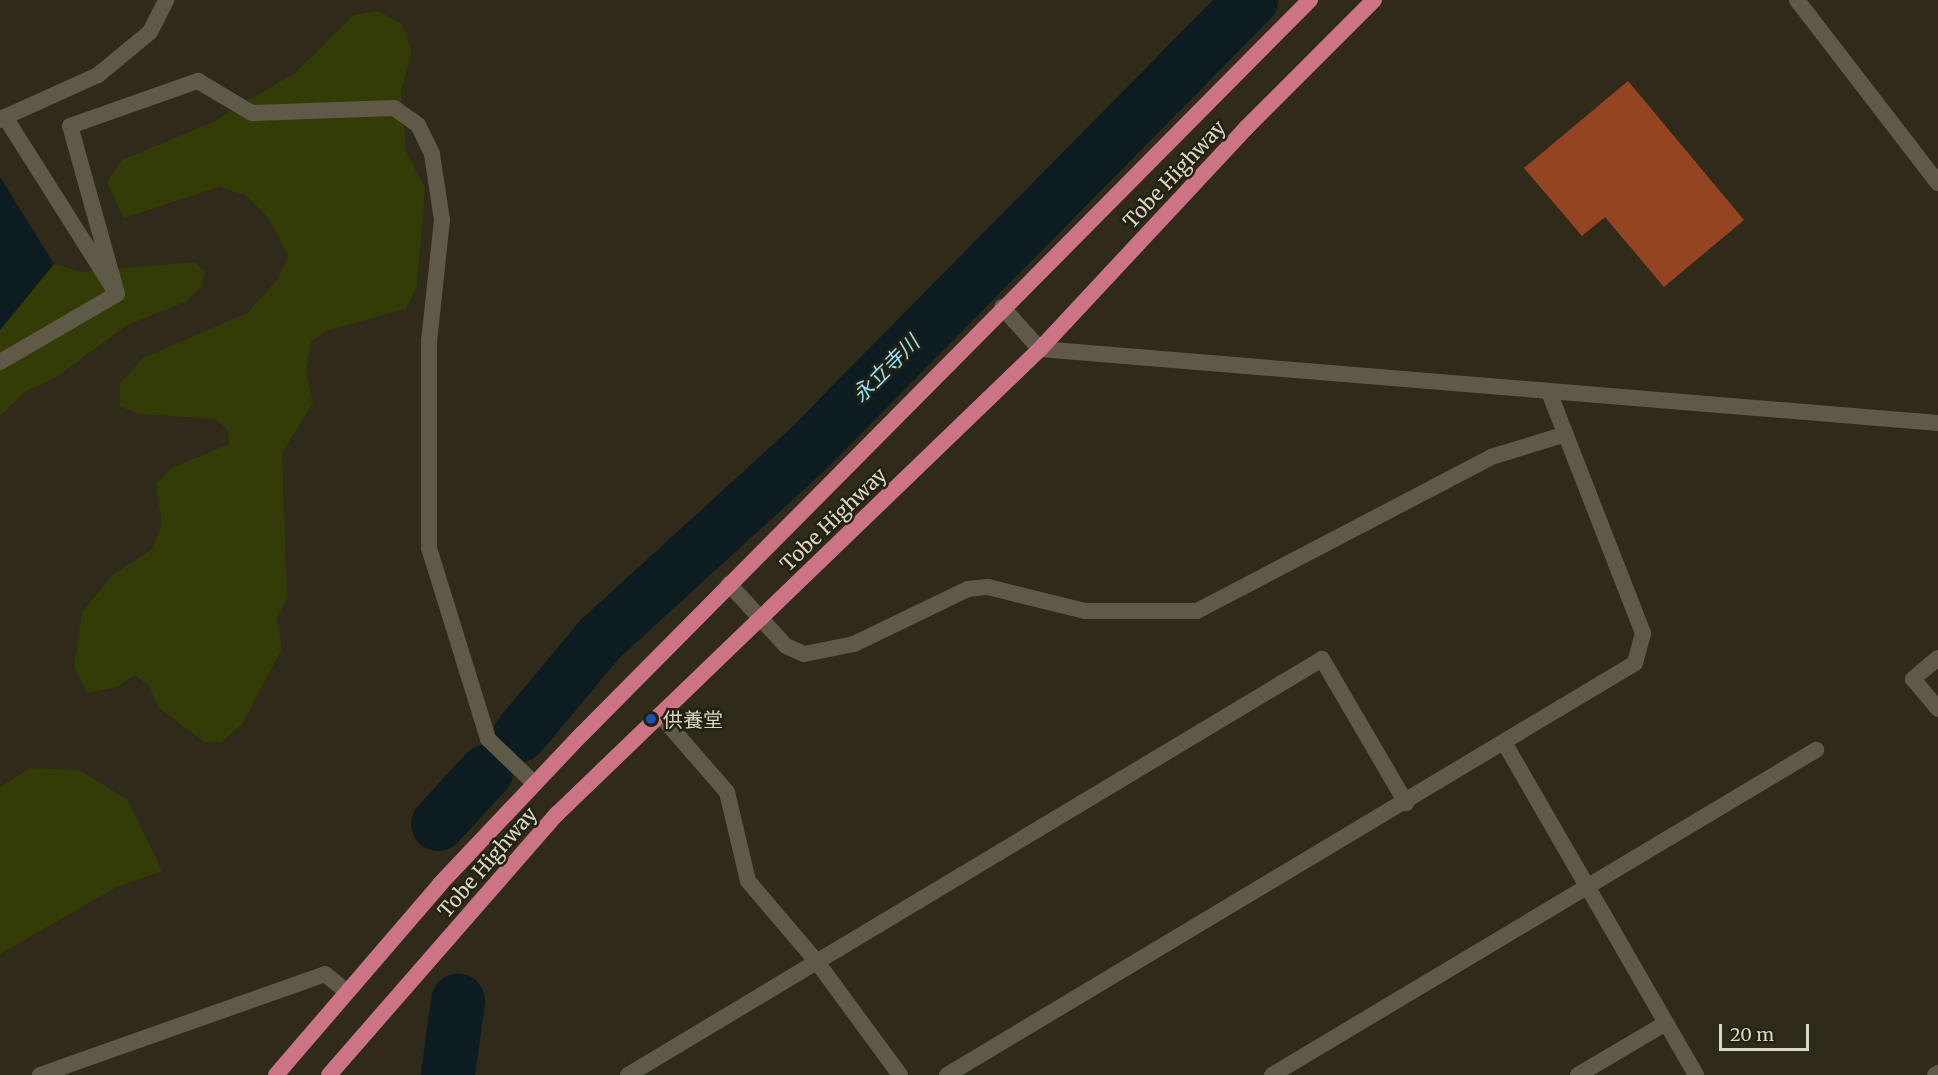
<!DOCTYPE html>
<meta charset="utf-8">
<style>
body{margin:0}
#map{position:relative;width:1938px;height:1075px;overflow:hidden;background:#2f2a1a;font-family:Merriweather,"Noto Sans JP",serif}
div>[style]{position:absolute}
.green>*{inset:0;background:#333b07}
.water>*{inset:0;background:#0c1c21}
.river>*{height:54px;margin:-27px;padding:0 27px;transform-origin:27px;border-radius:27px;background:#0c1c21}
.building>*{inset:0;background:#954422}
.service>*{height:16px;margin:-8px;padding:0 8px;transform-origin:8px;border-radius:8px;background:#5f5a48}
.minor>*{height:16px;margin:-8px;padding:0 8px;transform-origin:8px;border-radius:8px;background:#5f5a48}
.trunk>*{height:16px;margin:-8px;padding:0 8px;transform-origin:8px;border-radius:8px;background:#cc7486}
.dots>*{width:16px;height:16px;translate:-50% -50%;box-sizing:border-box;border:3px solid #252110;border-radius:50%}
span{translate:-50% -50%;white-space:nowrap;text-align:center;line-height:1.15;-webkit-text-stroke:5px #252110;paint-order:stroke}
.street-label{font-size:20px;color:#d9d6cc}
.poi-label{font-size:20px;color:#d9d6cc}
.left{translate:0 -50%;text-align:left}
.water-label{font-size:21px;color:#8ee3fc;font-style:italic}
.scale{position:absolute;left:1719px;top:1024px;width:90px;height:27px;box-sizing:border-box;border:3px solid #d9d6cc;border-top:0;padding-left:8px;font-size:18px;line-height:21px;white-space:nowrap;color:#d9d6cc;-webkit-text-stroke:4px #252110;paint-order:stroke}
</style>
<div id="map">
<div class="green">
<i style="clip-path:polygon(378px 11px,402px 24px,412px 51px,401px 92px,406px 151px,425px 188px,417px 286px,406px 309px,328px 330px,311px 342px,306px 371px,313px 403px,282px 453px,287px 599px,277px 618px,282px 649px,242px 724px,222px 742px,204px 742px,159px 708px,149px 686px,135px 675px,117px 687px,87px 693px,74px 668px,82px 612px,114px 574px,152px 549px,162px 525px,156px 484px,172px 468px,229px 444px,228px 430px,216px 419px,138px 414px,120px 406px,120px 383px,143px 358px,247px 313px,278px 279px,288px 256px,270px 220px,245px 195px,219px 187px,124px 218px,107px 182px,122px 160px,213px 122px,296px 72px,354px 15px)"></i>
<i style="clip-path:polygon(194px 262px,205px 271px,202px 286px,185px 302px,127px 325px,55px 378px,26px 391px,0 416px,0 330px,54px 264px,82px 272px)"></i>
<i style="clip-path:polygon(30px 768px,79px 770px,128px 800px,162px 871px,117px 887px,0 954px,0 787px)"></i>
</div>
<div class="water">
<i style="clip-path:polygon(0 177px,54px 264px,0 330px)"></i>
</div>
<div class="river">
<i style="left:520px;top:735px;width:125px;rotate:-50.2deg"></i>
<i style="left:600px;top:639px;width:279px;rotate:-42.4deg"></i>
<i style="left:806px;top:451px;width:634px;rotate:-45.38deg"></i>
<i style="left:438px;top:824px;width:71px;rotate:-47.3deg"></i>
<i style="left:448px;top:1075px;width:75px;rotate:-82.3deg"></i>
</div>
<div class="building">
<i style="clip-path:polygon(1628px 81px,1744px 220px,1664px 287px,1605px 217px,1582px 236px,1524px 168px)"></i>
</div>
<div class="service">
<i style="left:0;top:120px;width:6px;rotate:-31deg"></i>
<i style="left:5px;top:117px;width:209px;rotate:57.7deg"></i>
<i style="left:117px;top:294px;width:135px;rotate:149.8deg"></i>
</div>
<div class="minor">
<i style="left:1797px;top:0;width:231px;rotate:52.4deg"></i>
<i style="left:5px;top:117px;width:102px;rotate:-24.3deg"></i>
<i style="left:98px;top:75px;width:67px;rotate:-39.6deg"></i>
<i style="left:150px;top:32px;width:36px;rotate:-63deg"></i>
<i style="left:117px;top:294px;width:174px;rotate:-105.6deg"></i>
<i style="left:70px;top:126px;width:136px;rotate:-19.4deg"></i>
<i style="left:198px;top:81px;width:63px;rotate:30.7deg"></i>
<i style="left:252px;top:113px;width:142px;rotate:-2deg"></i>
<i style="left:394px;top:108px;width:29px;rotate:35deg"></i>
<i style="left:418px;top:125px;width:32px;rotate:64deg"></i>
<i style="left:432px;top:154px;width:67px;rotate:81.4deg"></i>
<i style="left:442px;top:220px;width:122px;rotate:96.1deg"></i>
<i style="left:429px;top:341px;width:207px;rotate:90deg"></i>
<i style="left:429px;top:548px;width:200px;rotate:72.8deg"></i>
<i style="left:488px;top:739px;width:65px;rotate:43.8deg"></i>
<i style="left:1002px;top:307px;width:57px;rotate:47.9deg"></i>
<i style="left:1040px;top:349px;width:901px;rotate:4.71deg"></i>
<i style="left:729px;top:584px;width:84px;rotate:47.4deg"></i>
<i style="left:786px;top:646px;width:20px;rotate:24deg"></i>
<i style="left:804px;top:654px;width:51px;rotate:-11.3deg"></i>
<i style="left:854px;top:644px;width:127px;rotate:-25.8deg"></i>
<i style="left:968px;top:589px;width:20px;rotate:-6deg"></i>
<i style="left:988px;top:587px;width:100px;rotate:13.9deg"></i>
<i style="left:1085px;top:611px;width:112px"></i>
<i style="left:1197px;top:611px;width:332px;rotate:-27.6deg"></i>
<i style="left:1491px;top:457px;width:78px;rotate:-17deg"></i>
<i style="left:1938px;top:658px;width:33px;rotate:140deg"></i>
<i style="left:1913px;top:679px;width:39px;rotate:50deg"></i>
<i style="left:660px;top:715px;width:102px;rotate:49deg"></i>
<i style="left:727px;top:792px;width:91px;rotate:76.7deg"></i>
<i style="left:748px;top:881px;width:106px;rotate:49.6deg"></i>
<i style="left:817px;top:962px;width:140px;rotate:53.7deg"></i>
<i style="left:1505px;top:744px;width:382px;rotate:60deg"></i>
<i style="left:40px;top:1075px;width:302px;rotate:-19.5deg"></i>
<i style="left:325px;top:974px;width:28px;rotate:39deg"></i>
<i style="left:628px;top:1075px;width:809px;rotate:-30.94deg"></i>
<i style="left:1322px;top:659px;width:167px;rotate:59.7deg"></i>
<i style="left:947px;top:1075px;width:802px;rotate:-30.91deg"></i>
<i style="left:1635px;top:663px;width:31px;rotate:-75deg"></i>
<i style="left:1643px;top:633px;width:256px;rotate:-111.3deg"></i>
<i style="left:1272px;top:1075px;width:634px;rotate:-30.86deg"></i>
<i style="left:1578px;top:1075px;width:102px;rotate:-30.6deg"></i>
<i style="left:1935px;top:1075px;width:4px;rotate:-34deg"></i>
</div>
<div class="trunk">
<i style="left:276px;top:1075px;width:252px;rotate:-49.3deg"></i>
<i style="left:440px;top:884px;width:207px;rotate:-46.6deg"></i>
<i style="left:582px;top:734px;width:1034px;rotate:-45.24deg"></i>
<i style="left:329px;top:1075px;width:347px;rotate:-48.9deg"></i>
<i style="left:557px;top:814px;width:670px;rotate:-43.91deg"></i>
<i style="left:1040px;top:349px;width:302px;rotate:-47deg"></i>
<i style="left:1246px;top:128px;width:181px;rotate:-45deg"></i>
</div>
<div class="dots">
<i style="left:651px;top:719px;background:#1a4fb4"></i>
</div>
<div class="street-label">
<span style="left:1174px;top:174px;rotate:-47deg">Tobe Highway</span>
<span style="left:833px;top:519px;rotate:-44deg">Tobe Highway</span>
<span style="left:487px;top:862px;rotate:-49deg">Tobe Highway</span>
</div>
<div class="poi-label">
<span class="left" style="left:663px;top:719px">供養堂</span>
</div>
<div class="water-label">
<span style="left:886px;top:369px;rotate:-45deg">永立寺川</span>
</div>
<div class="scale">20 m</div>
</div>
